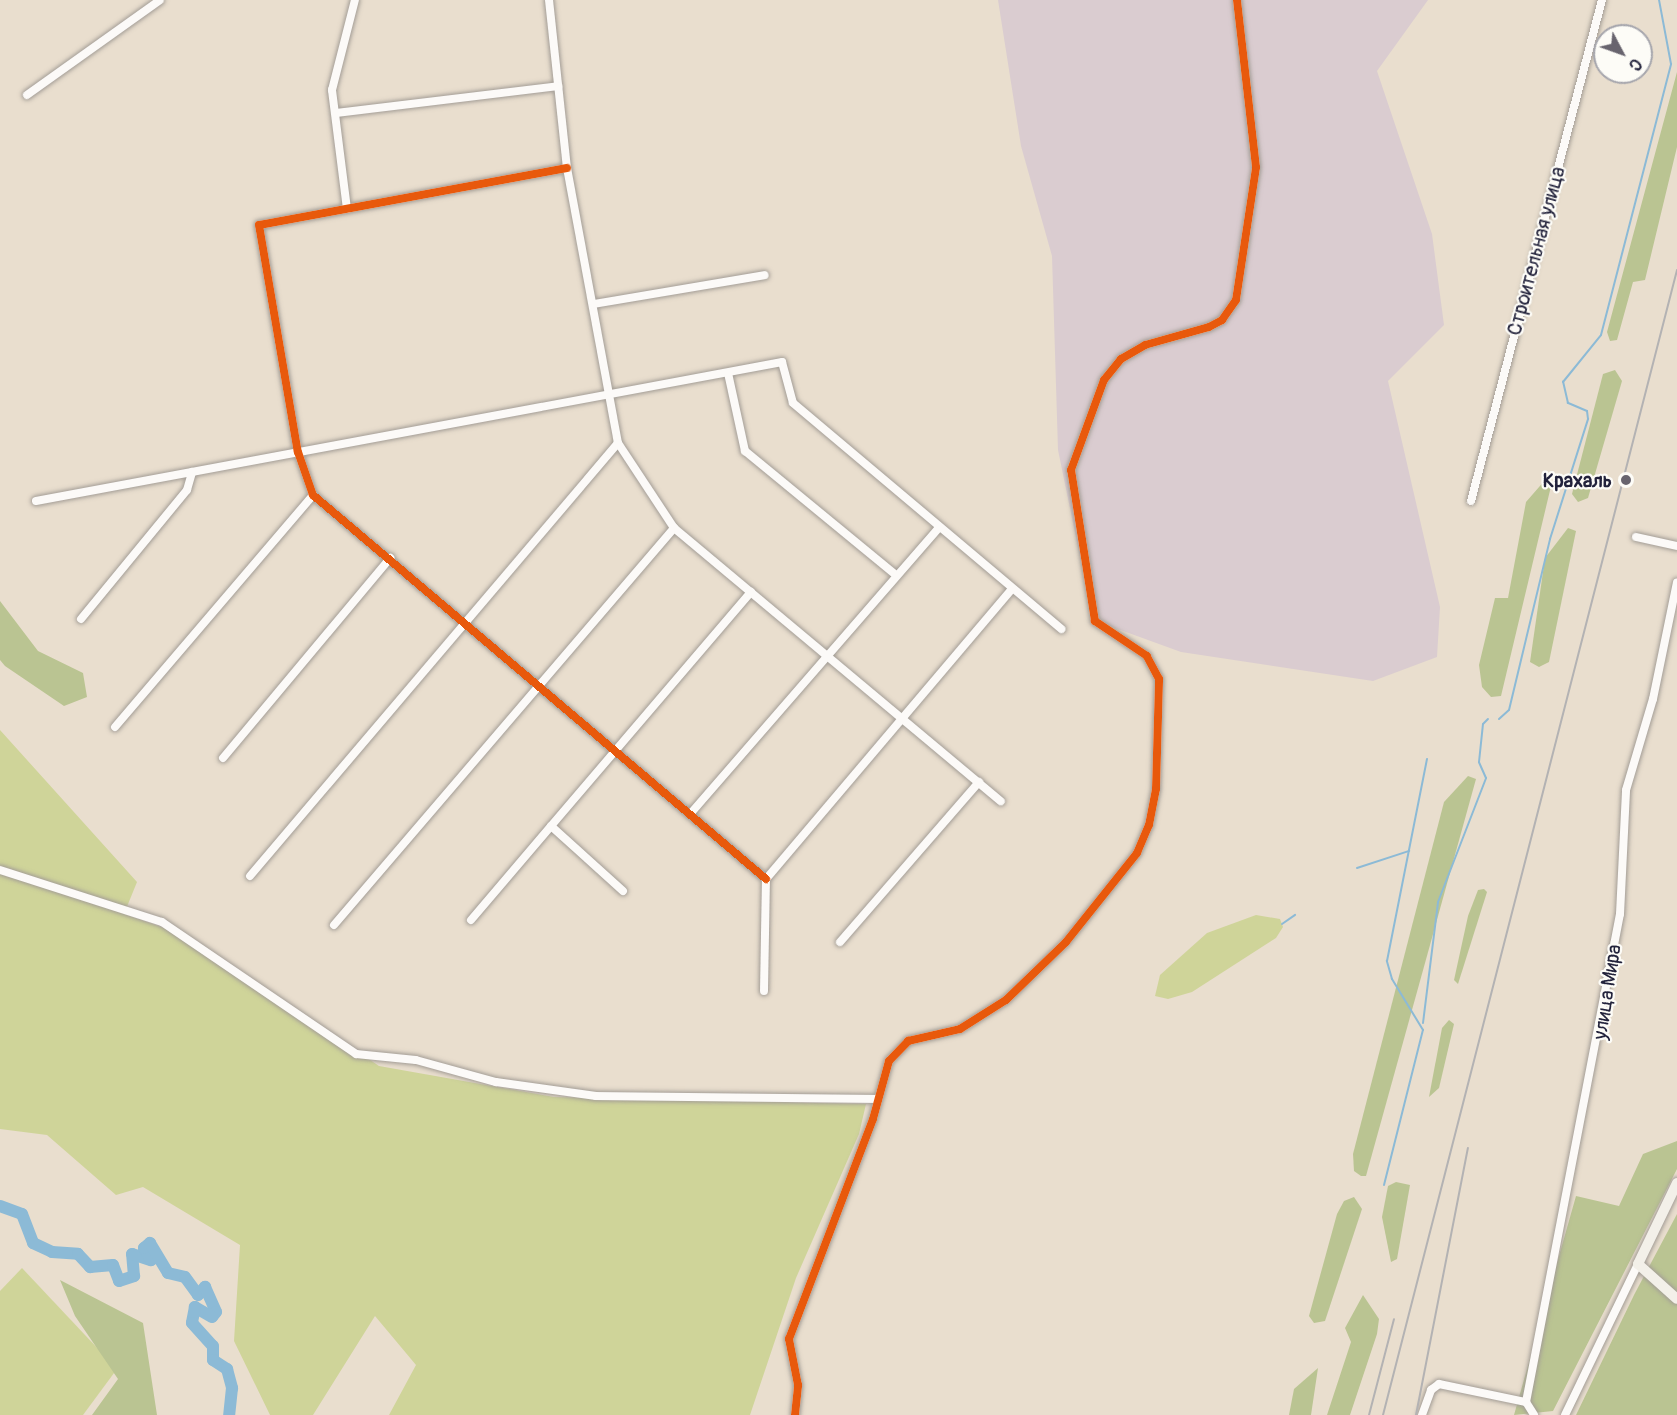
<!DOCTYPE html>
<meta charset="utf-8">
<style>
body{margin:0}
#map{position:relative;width:1677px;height:1415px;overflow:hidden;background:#e9dece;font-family:Pangolin,sans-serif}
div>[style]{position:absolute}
.industrial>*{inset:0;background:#daccd0}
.green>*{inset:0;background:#cfd499}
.forest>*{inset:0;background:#bac492}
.stream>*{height:2px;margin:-1px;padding:0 1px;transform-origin:1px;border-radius:1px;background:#8cbad6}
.river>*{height:12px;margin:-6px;padding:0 6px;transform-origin:6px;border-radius:6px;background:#8cbad6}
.roads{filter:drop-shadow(0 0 2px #a39d96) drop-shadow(0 0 2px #a39d96)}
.street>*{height:8px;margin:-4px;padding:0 4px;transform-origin:4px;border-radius:4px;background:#fcfaf8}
.secondary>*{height:10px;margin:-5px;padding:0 5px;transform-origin:5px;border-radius:5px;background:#f3f0e9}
.rail>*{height:2px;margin:-1px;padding:0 1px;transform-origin:1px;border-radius:1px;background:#b3b2b3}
.cycleway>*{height:8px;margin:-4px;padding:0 4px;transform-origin:4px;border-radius:4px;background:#e8590c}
.dots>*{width:16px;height:16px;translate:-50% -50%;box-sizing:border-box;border:3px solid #fdfcf7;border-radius:50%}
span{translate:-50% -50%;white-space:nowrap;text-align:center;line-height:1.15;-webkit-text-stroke:4.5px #fdfcf7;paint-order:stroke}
.street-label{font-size:20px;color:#22223b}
.poi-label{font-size:20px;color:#22223b;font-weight:700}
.right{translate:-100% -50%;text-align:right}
.north{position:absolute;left:1593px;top:24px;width:60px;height:60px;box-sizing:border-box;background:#fdfcf7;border:2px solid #a5a5ac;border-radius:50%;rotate:131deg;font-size:16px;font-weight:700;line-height:24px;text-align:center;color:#22223b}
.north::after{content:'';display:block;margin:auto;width:21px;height:27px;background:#68646e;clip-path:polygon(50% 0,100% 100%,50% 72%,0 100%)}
</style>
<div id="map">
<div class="industrial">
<i style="clip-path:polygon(998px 0,1428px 0,1377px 71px,1432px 234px,1444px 325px,1388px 381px,1440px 607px,1437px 657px,1373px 681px,1181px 652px,1093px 620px,1058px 450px,1052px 256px,1021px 146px)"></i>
</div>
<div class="green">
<i style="clip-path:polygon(0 730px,137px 882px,124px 914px,164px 928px,244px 974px,379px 1066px,554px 1097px,866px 1104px,859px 1134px,796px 1278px,750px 1415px,389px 1415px,416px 1365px,375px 1316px,313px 1415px,270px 1415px,234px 1341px,240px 1245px,143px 1187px,116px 1195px,47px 1135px,0 1129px)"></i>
<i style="clip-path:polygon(1256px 915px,1280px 919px,1283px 927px,1276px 938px,1192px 992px,1168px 999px,1155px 996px,1160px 975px,1207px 933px)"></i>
<i style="clip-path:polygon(22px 1268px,117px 1369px,83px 1415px,0 1415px,0 1291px)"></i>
</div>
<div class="forest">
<i style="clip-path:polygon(1677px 72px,1677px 147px,1645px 280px,1633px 282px,1617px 340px,1610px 341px,1607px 332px)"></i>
<i style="clip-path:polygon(1615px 370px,1622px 381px,1588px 498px,1578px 502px,1572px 494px,1603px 374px)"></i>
<i style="clip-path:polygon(1546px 479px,1552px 482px,1501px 696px,1491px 697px,1482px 687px,1479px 665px,1495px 598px,1508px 598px,1526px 502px)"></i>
<i style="clip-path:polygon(1568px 528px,1576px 531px,1549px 662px,1539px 667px,1530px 662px,1545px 558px)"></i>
<i style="clip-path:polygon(0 601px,38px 651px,83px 673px,87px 697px,64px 706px,5px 666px,0 660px)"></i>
<i style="clip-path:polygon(1468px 776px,1476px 779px,1366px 1176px,1361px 1176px,1354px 1171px,1353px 1154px,1444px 802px)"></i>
<i style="clip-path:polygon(1484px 889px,1487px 892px,1458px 984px,1454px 980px,1468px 916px,1478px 890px)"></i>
<i style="clip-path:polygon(1449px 1020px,1454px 1024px,1439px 1088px,1429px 1097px,1442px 1028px)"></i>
<i style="clip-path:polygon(1677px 1141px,1677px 1169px,1553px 1411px,1514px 1415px,1576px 1196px,1619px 1206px,1643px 1154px)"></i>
<i style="clip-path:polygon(1396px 1182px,1410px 1185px,1397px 1259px,1391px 1262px,1382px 1217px,1388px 1186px)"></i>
<i style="clip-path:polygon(1354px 1197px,1362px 1209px,1325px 1321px,1314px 1323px,1309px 1316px,1337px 1214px,1344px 1201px)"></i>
<i style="clip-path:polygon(1677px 1214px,1677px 1415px,1576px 1415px,1634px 1295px)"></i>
<i style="clip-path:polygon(60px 1280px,143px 1323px,157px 1415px,92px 1415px,118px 1379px,75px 1316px)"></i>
<i style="clip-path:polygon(1363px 1295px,1379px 1319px,1377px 1334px,1350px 1415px,1327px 1415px,1351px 1342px,1345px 1328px)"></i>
<i style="clip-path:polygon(1318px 1368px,1311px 1415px,1289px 1415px,1294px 1389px)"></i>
</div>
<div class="stream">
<i style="left:1499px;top:719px;width:13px;rotate:-42deg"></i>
<i style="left:1509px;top:710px;width:176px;rotate:-76.5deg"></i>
<i style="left:1550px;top:539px;width:126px;rotate:-72.4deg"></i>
<i style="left:1588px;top:419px;width:8px;rotate:-97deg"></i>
<i style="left:1587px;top:411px;width:21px;rotate:-157deg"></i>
<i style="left:1568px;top:403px;width:22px;rotate:-103deg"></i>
<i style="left:1563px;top:382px;width:60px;rotate:-51deg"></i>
<i style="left:1601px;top:335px;width:280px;rotate:-75.5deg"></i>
<i style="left:1671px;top:64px;width:65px;rotate:-100.6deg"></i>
<i style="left:1357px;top:868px;width:55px;rotate:-18.1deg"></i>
<i style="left:1282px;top:924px;width:16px;rotate:-35deg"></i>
<i style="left:1423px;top:1023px;width:122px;rotate:-82.9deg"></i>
<i style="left:1438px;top:902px;width:133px;rotate:-68.8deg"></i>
<i style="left:1486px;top:778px;width:17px;rotate:-114deg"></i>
<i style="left:1479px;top:762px;width:38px;rotate:-84deg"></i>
<i style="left:1483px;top:724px;width:7px;rotate:-45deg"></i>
<i style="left:1384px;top:1185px;width:160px;rotate:-75.9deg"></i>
<i style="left:1423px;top:1030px;width:60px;rotate:-121.3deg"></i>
<i style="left:1392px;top:979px;width:19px;rotate:-106deg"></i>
<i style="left:1387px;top:961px;width:206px;rotate:-78.8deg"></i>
</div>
<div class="river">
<i style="left:0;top:1206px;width:23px;rotate:20deg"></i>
<i style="left:22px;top:1214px;width:31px;rotate:69deg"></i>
<i style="left:33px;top:1243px;width:21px;rotate:25deg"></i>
<i style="left:52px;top:1252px;width:26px;rotate:4deg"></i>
<i style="left:78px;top:1254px;width:18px;rotate:47deg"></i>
<i style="left:90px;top:1267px;width:23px;rotate:-5deg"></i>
<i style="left:113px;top:1265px;width:17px;rotate:69deg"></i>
<i style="left:119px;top:1281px;width:16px;rotate:-18deg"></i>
<i style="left:134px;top:1276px;width:22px;rotate:-95deg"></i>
<i style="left:132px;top:1254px;width:20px;rotate:18deg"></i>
<i style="left:151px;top:1260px;width:14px;rotate:-120deg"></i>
<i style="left:144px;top:1248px;width:8px;rotate:-40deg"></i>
<i style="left:150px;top:1243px;width:35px;rotate:59deg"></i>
<i style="left:168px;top:1273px;width:17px;rotate:13deg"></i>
<i style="left:185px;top:1277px;width:22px;rotate:54deg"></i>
<i style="left:198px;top:1295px;width:11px;rotate:-49deg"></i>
<i style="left:205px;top:1287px;width:27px;rotate:66deg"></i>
<i style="left:216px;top:1312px;width:6px;rotate:129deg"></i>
<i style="left:212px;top:1317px;width:20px;rotate:-150deg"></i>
<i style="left:195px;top:1307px;width:16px;rotate:101deg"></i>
<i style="left:192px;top:1323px;width:31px;rotate:48deg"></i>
<i style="left:213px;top:1346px;width:14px;rotate:90deg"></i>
<i style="left:213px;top:1360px;width:17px;rotate:33deg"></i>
<i style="left:227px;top:1369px;width:20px;rotate:75deg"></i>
<i style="left:232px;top:1388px;width:27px;rotate:96deg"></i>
</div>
<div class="roads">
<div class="street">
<i style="left:549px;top:0;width:169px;rotate:83.9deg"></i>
<i style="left:567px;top:168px;width:280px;rotate:79.5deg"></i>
<i style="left:618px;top:443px;width:102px;rotate:56.6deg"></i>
<i style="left:674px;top:528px;width:426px;rotate:39.9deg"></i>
<i style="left:27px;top:95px;width:163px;rotate:-35.5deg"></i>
<i style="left:336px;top:113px;width:224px;rotate:-6.9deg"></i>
<i style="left:567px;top:168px;width:313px;rotate:169.5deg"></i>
<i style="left:259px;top:225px;width:230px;rotate:80.3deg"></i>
<i style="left:298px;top:452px;width:46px;rotate:70.8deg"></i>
<i style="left:313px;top:495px;width:594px;rotate:40.29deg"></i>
<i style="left:347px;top:209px;width:120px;rotate:-97.2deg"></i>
<i style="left:332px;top:90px;width:93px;rotate:-75.7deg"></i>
<i style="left:594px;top:304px;width:173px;rotate:-9.6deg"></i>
<i style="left:728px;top:373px;width:80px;rotate:77.7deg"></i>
<i style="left:745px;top:451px;width:195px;rotate:39.4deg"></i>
<i style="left:36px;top:501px;width:759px;rotate:-10.55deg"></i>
<i style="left:782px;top:362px;width:42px;rotate:75deg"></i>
<i style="left:793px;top:403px;width:351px;rotate:40.1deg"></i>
<i style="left:1471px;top:501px;width:518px;rotate:-75.35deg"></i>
<i style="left:1636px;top:537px;width:42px;rotate:12.4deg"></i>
<i style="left:81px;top:619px;width:167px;rotate:-50.6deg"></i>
<i style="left:187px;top:490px;width:19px;rotate:-74deg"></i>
<i style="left:115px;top:727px;width:305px;rotate:-49.5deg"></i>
<i style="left:223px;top:758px;width:261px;rotate:-50.1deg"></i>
<i style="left:691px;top:813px;width:378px;rotate:-49deg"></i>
<i style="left:0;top:870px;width:170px;rotate:17.8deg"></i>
<i style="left:162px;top:922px;width:235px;rotate:34.2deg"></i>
<i style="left:356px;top:1054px;width:60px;rotate:5.7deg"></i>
<i style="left:416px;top:1060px;width:83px;rotate:15.4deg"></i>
<i style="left:496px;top:1082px;width:101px;rotate:8deg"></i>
<i style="left:596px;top:1096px;width:281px;rotate:0.6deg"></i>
<i style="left:250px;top:876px;width:568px;rotate:-49.64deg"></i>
<i style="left:623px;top:891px;width:97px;rotate:-137.9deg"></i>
<i style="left:551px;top:826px;width:308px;rotate:-49.5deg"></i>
<i style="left:471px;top:920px;width:123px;rotate:-49.6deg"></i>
<i style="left:334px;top:925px;width:523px;rotate:-49.42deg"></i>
<i style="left:840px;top:942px;width:212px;rotate:-49deg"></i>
<i style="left:764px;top:991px;width:112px;rotate:-89deg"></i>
<i style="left:766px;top:879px;width:379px;rotate:-49.7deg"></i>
<i style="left:1526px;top:1402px;width:497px;rotate:-79.1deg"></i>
<i style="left:1620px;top:914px;width:124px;rotate:-87.2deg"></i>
<i style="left:1626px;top:790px;width:95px;rotate:-73.5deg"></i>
<i style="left:1653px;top:699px;width:119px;rotate:-78.4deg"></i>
<i style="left:795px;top:1415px;width:30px;rotate:-84deg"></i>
<i style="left:798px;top:1385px;width:47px;rotate:-101.1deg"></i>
<i style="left:789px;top:1339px;width:235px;rotate:-69.1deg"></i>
<i style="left:873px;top:1119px;width:60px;rotate:-74.6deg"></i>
<i style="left:889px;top:1061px;width:28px;rotate:-46deg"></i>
<i style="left:908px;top:1041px;width:53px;rotate:-13deg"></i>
<i style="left:960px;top:1029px;width:54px;rotate:-32.2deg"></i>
<i style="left:1006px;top:1000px;width:83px;rotate:-44deg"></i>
<i style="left:1066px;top:942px;width:114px;rotate:-51.4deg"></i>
<i style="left:1137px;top:853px;width:30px;rotate:-67deg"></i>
<i style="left:1149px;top:825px;width:37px;rotate:-79deg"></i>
<i style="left:1156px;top:789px;width:110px;rotate:-88.4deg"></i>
<i style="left:1159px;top:679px;width:26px;rotate:-118deg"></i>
<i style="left:1147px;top:656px;width:63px;rotate:-146.1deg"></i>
<i style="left:1095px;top:621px;width:153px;rotate:-99deg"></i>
<i style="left:1071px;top:470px;width:96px;rotate:-69.9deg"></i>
<i style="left:1104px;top:380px;width:27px;rotate:-51deg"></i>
<i style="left:1121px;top:359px;width:28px;rotate:-30deg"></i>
<i style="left:1145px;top:345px;width:66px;rotate:-15.7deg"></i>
<i style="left:1209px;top:327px;width:15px;rotate:-28deg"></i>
<i style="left:1222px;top:320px;width:24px;rotate:-55deg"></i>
<i style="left:1236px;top:300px;width:134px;rotate:-81.4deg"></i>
<i style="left:1256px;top:167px;width:168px;rotate:-96.5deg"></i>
<i style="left:1422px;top:1415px;width:27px;rotate:-70deg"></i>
<i style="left:1431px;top:1390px;width:10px;rotate:-37deg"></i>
<i style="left:1439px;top:1384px;width:89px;rotate:11.7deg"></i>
<i style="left:1526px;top:1402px;width:15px;rotate:58deg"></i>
<i style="left:1565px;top:1415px;width:168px;rotate:-64.2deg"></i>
</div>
<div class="secondary">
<i style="left:1677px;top:1183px;width:90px;rotate:115.7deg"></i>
<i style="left:1638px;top:1264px;width:52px;rotate:41.9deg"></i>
</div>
</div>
<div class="rail">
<i style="left:1369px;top:1415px;width:99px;rotate:-75.4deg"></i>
<i style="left:1383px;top:1415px;width:1182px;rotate:-75.6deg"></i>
<i style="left:1416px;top:1415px;width:272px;rotate:-79deg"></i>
</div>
<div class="cycleway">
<i style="left:567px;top:168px;width:313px;rotate:169.5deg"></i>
<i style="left:259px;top:225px;width:230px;rotate:80.3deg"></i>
<i style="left:298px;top:452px;width:46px;rotate:70.8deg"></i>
<i style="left:313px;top:495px;width:594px;rotate:40.29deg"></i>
<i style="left:795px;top:1415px;width:30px;rotate:-84deg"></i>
<i style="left:798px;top:1385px;width:47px;rotate:-101.1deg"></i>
<i style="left:789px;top:1339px;width:235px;rotate:-69.1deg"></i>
<i style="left:873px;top:1119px;width:60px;rotate:-74.6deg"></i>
<i style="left:889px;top:1061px;width:28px;rotate:-46deg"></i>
<i style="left:908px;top:1041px;width:53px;rotate:-13deg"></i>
<i style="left:960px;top:1029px;width:54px;rotate:-32.2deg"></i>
<i style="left:1006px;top:1000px;width:83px;rotate:-44deg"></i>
<i style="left:1066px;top:942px;width:114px;rotate:-51.4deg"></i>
<i style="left:1137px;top:853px;width:30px;rotate:-67deg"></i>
<i style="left:1149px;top:825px;width:37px;rotate:-79deg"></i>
<i style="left:1156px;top:789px;width:110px;rotate:-88.4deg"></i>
<i style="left:1159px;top:679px;width:26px;rotate:-118deg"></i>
<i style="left:1147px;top:656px;width:63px;rotate:-146.1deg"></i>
<i style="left:1095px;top:621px;width:153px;rotate:-99deg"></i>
<i style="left:1071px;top:470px;width:96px;rotate:-69.9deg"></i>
<i style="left:1104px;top:380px;width:27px;rotate:-51deg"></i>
<i style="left:1121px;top:359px;width:28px;rotate:-30deg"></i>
<i style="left:1145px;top:345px;width:66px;rotate:-15.7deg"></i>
<i style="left:1209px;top:327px;width:15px;rotate:-28deg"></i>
<i style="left:1222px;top:320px;width:24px;rotate:-55deg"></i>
<i style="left:1236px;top:300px;width:134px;rotate:-81.4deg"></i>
<i style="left:1256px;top:167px;width:168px;rotate:-96.5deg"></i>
</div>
<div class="dots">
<i style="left:1626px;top:480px;background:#68646e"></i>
</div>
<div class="street-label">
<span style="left:1536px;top:251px;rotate:-75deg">Строительная улица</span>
<span style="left:1607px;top:992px;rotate:-81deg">улица Мира</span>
</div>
<div class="poi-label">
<span class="right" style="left:1612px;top:480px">Крахаль</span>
</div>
<div class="north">С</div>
</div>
